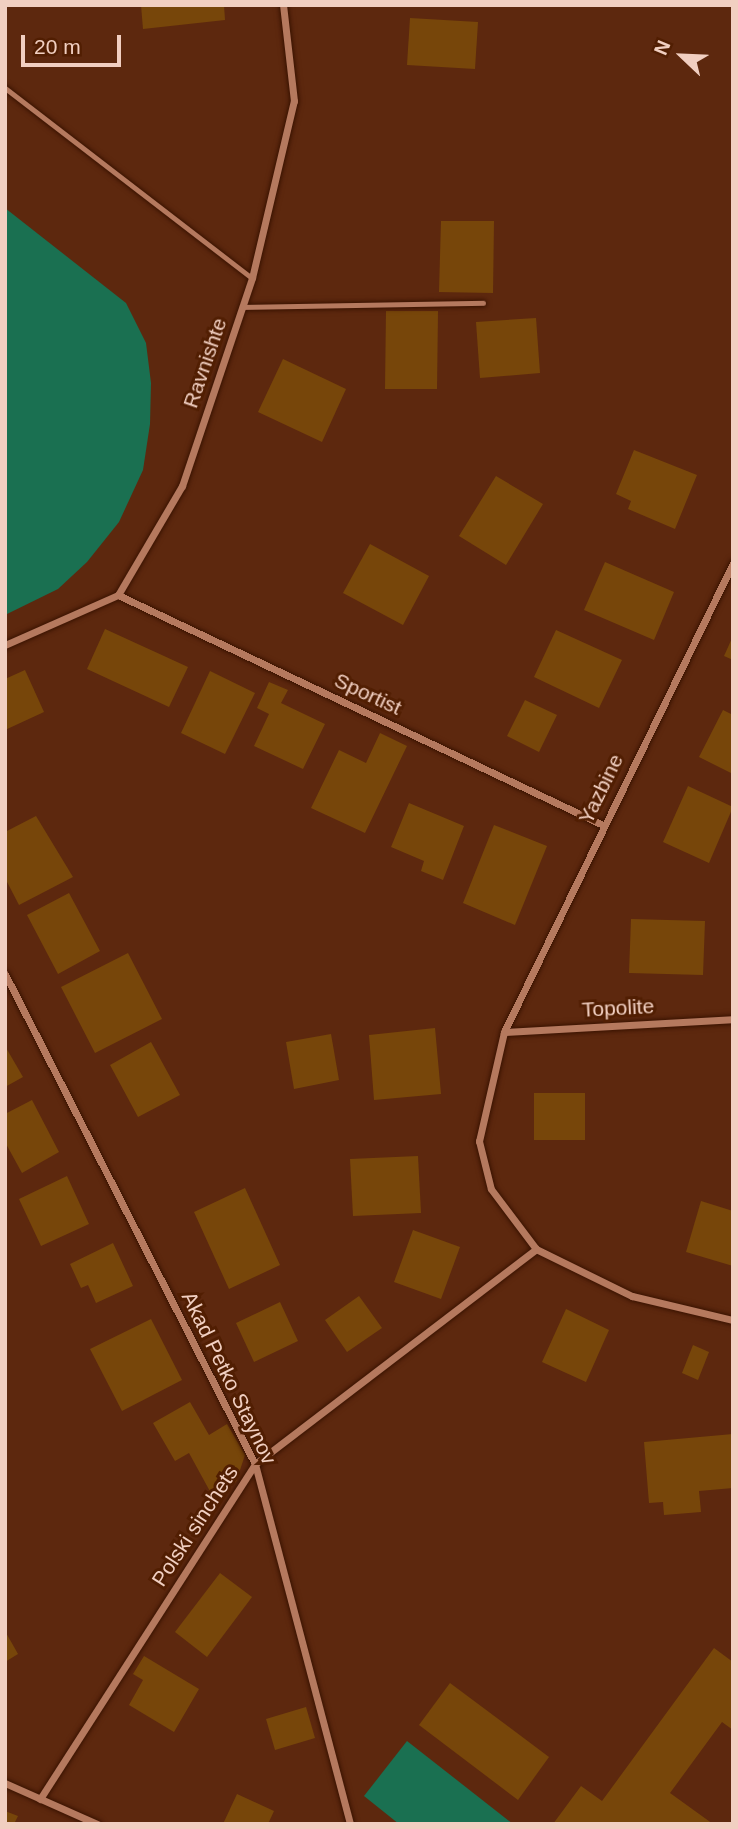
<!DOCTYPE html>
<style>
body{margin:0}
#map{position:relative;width:738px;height:1829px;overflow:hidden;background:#5d280e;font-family:Arial,sans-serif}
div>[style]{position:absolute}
.green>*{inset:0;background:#1a7051}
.building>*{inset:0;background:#77460a}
.roads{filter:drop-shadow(0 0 2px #3a1301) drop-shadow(0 0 2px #3a1301)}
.lane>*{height:5px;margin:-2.5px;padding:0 2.5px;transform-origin:2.5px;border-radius:2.5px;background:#b5795e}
.street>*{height:7px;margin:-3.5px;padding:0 3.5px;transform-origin:3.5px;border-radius:3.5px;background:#b5795e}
span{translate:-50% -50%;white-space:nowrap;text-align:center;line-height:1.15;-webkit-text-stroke:6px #511e02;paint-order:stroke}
.street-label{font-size:21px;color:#f1cfc1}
.frame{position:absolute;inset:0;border:7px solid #f1cfc1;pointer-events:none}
.north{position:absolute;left:647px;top:21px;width:70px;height:70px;-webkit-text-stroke:5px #511e02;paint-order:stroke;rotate:293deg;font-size:19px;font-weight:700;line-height:28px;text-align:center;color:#f1cfc1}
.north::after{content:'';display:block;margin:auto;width:24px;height:32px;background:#f1cfc1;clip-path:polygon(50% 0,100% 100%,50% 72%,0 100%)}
.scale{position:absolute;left:21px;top:35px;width:100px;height:32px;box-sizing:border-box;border:4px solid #f1cfc1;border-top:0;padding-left:9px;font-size:21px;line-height:24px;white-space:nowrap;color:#f1cfc1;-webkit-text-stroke:5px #511e02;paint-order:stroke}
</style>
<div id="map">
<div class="green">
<i style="clip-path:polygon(5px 208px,126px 303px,146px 343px,151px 383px,150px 424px,143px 470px,119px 522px,87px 562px,58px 589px,5px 615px)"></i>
<i style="clip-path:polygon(407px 1741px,513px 1824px,399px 1824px,364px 1796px)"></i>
</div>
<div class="building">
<i style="clip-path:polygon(141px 5px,224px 5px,225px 20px,143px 29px)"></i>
<i style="clip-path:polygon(410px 18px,478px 22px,475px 69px,407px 65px)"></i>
<i style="clip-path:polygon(441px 221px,494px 221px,493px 293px,439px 292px)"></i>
<i style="clip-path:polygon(386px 311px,438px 311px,437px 389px,385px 389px)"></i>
<i style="clip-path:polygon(536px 318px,540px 373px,480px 378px,476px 322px)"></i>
<i style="clip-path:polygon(283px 359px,346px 389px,322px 442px,258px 412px)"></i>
<i style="clip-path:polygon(634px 450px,697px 475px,675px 529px,628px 509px,631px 501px,616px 494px)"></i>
<i style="clip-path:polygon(496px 476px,543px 504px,506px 565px,459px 536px)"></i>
<i style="clip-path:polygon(370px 544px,429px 576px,403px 625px,343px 593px)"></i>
<i style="clip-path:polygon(605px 562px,674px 592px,654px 640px,584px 610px)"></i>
<i style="clip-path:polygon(105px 629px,188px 667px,169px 707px,87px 669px)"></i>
<i style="clip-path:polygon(556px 630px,622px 660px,599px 708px,534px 677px)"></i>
<i style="clip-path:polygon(733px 636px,733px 660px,724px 656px)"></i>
<i style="clip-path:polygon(25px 670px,44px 712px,5px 730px,5px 679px)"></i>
<i style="clip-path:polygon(210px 671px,255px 693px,225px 754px,181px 733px)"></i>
<i style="clip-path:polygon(269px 682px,288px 690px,281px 703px,325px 724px,303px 769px,254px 746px,269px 714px,257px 708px)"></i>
<i style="clip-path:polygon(525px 700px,557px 715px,539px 752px,507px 736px)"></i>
<i style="clip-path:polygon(723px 710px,733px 715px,733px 774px,699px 757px)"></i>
<i style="clip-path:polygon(380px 733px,407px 746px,365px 833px,311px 808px,339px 750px,366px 763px)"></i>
<i style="clip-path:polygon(688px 786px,733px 807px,709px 863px,663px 842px)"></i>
<i style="clip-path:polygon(409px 803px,464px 826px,443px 880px,421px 871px,424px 861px,391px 847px)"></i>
<i style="clip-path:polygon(36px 816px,73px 877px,19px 905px,5px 878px,5px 832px)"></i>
<i style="clip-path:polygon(494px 825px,547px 846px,515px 925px,463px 903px)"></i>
<i style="clip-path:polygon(69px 893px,100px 951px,58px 974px,27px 915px)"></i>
<i style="clip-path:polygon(631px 919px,705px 921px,703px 975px,629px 973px)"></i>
<i style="clip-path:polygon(128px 953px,162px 1019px,95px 1053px,61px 987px)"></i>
<i style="clip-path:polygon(435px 1028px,441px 1094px,374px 1100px,369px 1035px)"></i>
<i style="clip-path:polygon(331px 1034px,339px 1080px,294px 1089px,286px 1042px)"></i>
<i style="clip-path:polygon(151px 1042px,180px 1095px,138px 1117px,110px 1065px)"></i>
<i style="clip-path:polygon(5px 1046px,23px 1077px,5px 1087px)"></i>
<i style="clip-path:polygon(534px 1093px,585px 1093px,585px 1140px,534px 1140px)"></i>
<i style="clip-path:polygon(32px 1100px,59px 1152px,22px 1173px,5px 1142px,5px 1114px)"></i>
<i style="clip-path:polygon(418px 1156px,421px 1213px,353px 1216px,350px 1159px)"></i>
<i style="clip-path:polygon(67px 1176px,89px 1224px,41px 1246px,19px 1199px)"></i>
<i style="clip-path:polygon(245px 1188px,280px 1265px,229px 1289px,194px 1212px)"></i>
<i style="clip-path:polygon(701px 1201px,733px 1211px,733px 1266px,686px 1252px)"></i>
<i style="clip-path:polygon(413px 1230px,460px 1247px,441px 1299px,394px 1282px)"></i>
<i style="clip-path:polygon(113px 1243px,133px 1286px,96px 1303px,88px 1285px,81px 1288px,70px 1264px)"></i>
<i style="clip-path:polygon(359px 1296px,382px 1328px,347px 1352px,325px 1320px)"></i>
<i style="clip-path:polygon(280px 1302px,298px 1341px,254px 1362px,236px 1323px)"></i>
<i style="clip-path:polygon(566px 1309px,609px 1330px,586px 1382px,542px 1362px)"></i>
<i style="clip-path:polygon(151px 1319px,182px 1380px,122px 1411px,90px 1349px)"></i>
<i style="clip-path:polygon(693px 1345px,709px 1352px,698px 1380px,682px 1373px)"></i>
<i style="clip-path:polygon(190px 1402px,209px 1435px,227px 1424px,245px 1455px,236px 1482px,212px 1495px,189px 1453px,175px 1461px,153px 1423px)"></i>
<i style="clip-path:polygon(733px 1434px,733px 1488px,699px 1491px,701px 1512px,664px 1515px,663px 1502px,649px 1503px,644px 1442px)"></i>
<i style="clip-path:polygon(220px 1573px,252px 1597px,207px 1657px,175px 1632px)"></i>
<i style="clip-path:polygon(5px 1631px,18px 1654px,5px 1662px)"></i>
<i style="clip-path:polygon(714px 1648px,733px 1662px,733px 1730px,722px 1722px,670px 1793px,713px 1824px,553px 1824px,581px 1786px,602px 1801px)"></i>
<i style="clip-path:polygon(144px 1656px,199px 1689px,174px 1732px,129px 1705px,143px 1680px,133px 1674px)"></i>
<i style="clip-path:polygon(450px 1683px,549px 1757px,518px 1800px,419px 1725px)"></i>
<i style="clip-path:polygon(306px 1707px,315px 1738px,275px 1750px,266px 1719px)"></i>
<i style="clip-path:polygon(237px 1794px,274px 1811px,268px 1824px,223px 1824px)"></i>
<i style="clip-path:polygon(5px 1811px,18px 1816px,14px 1824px,5px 1824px)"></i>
</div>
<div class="roads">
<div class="lane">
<i style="left:5px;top:88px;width:312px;rotate:37.6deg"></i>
<i style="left:242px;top:307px;width:241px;rotate:-1deg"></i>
</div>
<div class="street">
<i style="left:733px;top:563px;width:522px;rotate:116.03deg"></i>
<i style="left:504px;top:1032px;width:112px;rotate:102.9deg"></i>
<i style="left:479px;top:1141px;width:49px;rotate:76deg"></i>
<i style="left:491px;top:1189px;width:75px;rotate:53.1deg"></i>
<i style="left:536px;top:1249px;width:107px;rotate:26.1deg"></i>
<i style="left:632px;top:1296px;width:104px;rotate:13.4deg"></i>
<i style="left:118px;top:595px;width:537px;rotate:25.37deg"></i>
<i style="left:5px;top:645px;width:124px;rotate:-23.9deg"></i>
<i style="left:118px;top:595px;width:126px;rotate:-59.6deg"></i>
<i style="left:182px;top:486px;width:219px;rotate:-71.4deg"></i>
<i style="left:252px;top:278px;width:182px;rotate:-76.7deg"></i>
<i style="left:294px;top:101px;width:97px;rotate:-96.5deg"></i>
<i style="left:5px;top:974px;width:550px;rotate:62.97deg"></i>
<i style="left:255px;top:1464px;width:372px;rotate:75.2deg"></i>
<i style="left:504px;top:1032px;width:229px;rotate:-3.2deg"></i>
<i style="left:5px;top:1783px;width:101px;rotate:24deg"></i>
<i style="left:40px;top:1799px;width:398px;rotate:-57.3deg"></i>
<i style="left:255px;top:1464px;width:354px;rotate:-37.4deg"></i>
</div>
</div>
<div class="street-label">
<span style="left:205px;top:363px;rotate:-71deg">Ravnishte</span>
<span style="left:368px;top:694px;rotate:25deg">Sportist</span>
<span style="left:601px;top:789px;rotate:-64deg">Yazbine</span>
<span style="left:618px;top:1008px;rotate:-3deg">Topolite</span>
<span style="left:229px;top:1378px;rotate:64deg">Akad Petko Staynov</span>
<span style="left:195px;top:1526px;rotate:-57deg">Polski sinchets</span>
</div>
<div class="frame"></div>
<div class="north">N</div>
<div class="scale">20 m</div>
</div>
